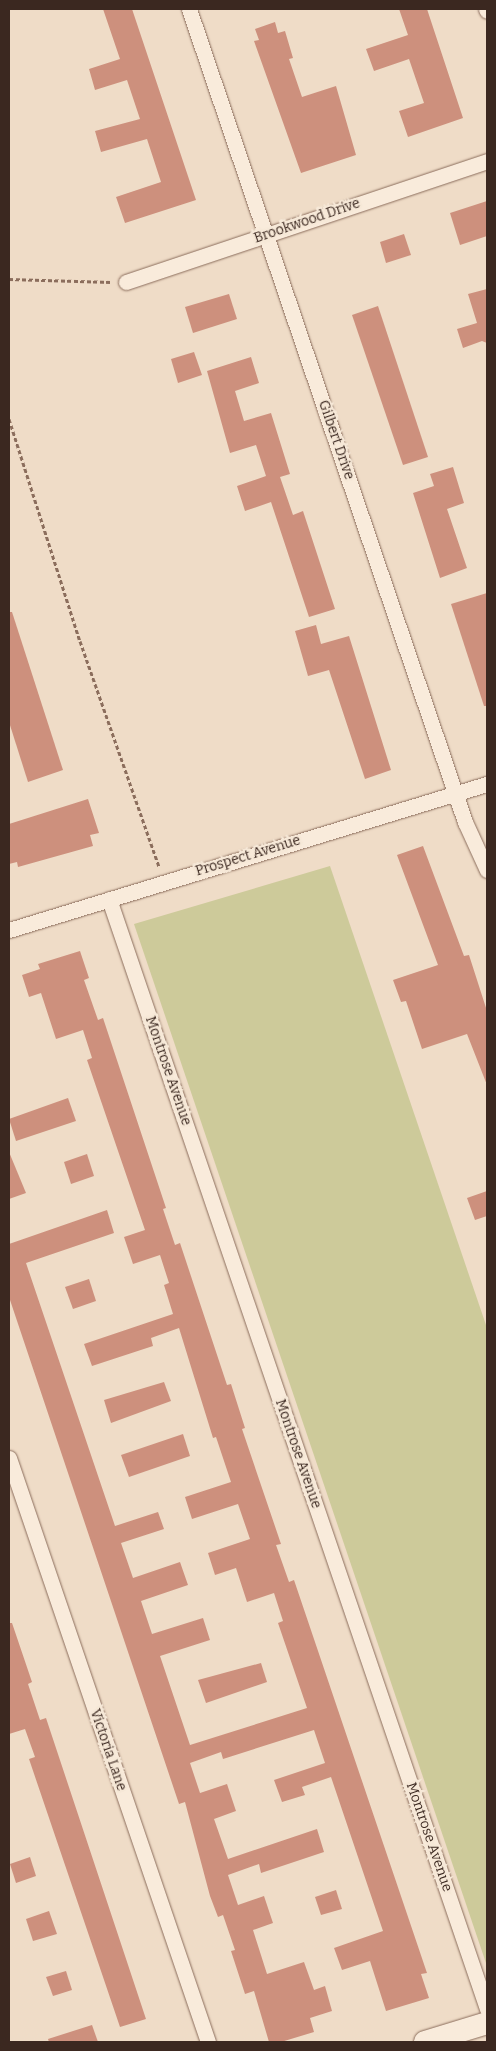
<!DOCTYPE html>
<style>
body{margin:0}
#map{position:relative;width:496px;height:2051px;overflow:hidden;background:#efdcc7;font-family:Bitter,serif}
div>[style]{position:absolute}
.green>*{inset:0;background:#cdca9a}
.building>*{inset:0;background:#cd907d}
.path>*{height:3px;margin-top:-1.5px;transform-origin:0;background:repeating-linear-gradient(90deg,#8b6d5c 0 4px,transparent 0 6.5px)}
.roads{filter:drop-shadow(0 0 1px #8b6d5c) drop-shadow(0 0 1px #8b6d5c)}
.street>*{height:15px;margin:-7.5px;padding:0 7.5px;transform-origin:7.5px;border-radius:7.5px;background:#f9ebdb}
.secondary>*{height:22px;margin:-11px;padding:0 11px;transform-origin:11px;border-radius:11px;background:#f9ebdb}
span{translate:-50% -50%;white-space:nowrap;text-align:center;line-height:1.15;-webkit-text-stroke:4.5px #f6e8d7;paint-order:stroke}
.street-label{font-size:14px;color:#3b2820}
.frame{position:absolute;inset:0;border:10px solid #3b2820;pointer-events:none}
</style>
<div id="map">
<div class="green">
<i style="clip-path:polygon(330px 866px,487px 1328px,487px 1966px,134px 924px)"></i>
</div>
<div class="building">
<i style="clip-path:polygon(103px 9px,132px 9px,196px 200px,125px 223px,116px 197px,161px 182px,147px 139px,101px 152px,95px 131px,140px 119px,127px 80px,95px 90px,89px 69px,120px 59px)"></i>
<i style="clip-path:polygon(399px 9px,427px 9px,463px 118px,408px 137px,399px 111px,424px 103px,409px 59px,374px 71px,366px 49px,408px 35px)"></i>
<i style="clip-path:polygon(275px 22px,278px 33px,285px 31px,293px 58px,289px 59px,302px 97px,336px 86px,356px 155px,301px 173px,254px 41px,259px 40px,255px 29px)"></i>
<i style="clip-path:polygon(487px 201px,487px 236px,460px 245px,450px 213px)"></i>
<i style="clip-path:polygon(404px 234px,411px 255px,386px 263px,380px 242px)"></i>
<i style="clip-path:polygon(487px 289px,487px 343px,482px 341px,463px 348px,457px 329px,477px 323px,468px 294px)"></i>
<i style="clip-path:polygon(229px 294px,237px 319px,193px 333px,185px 307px)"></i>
<i style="clip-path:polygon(378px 306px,428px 457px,403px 465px,352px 315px)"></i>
<i style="clip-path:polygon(194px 352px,202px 375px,178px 383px,171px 359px)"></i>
<i style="clip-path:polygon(251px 357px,259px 383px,235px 391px,244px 421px,271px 413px,290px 474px,280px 477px,293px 515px,303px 511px,335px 609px,309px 617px,271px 502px,245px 511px,237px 486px,266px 476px,256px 445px,230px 453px,207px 371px)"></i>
<i style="clip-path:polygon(453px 467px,464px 503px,447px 509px,467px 568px,440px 578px,413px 493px,434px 486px,430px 474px)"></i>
<i style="clip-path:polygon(487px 593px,487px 706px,484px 706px,451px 604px)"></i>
<i style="clip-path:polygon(9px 612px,12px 612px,63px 770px,28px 782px,9px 722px)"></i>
<i style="clip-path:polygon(316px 625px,321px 644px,349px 636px,391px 770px,365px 779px,329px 670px,308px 676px,295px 631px)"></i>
<i style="clip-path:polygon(88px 799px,99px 833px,90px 835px,93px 846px,18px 867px,17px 862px,9px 864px,9px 824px)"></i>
<i style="clip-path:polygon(423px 846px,464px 956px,469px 955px,487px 1011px,487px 1085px,467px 1034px,422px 1049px,406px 1001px,401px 1002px,393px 980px,438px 965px,397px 855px)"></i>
<i style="clip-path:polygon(80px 951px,89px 978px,84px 980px,98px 1020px,103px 1018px,166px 1208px,163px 1209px,175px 1245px,180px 1243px,227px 1385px,231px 1384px,245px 1428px,242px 1429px,281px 1544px,276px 1545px,289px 1582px,294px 1580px,427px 1973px,421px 1974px,429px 1998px,386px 2011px,370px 1961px,342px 1970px,334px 1948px,383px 1931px,331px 1777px,302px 1787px,305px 1795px,282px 1802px,274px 1780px,325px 1763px,314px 1730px,223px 1759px,221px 1752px,190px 1763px,200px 1793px,227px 1784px,236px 1811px,214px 1819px,228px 1859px,317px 1829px,324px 1852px,261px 1873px,259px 1864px,228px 1875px,238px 1905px,264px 1896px,273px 1923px,253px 1930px,267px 1974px,304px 1962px,314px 1990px,325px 1986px,332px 2011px,310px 2018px,314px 2032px,281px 2042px,269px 2042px,254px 1991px,245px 1994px,231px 1951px,235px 1950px,223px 1915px,218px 1917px,210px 1896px,185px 1802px,179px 1804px,9px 1297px,9px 1244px,107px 1210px,114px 1233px,26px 1263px,115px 1526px,158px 1512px,164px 1529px,121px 1543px,133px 1578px,180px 1562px,188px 1585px,141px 1601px,152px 1634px,203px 1618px,210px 1640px,160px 1656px,190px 1745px,307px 1708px,278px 1623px,283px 1621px,274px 1593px,247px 1602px,236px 1568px,215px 1575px,208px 1553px,250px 1539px,238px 1504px,192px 1519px,185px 1497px,231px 1482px,216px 1437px,213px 1438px,179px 1328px,151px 1338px,153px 1346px,92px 1366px,84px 1344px,173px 1314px,164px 1285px,169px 1283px,160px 1255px,133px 1264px,124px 1237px,145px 1230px,87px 1060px,92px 1058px,83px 1030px,56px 1039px,41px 993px,29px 997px,22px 975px,40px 969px,38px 964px)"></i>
<i style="clip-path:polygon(68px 1098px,76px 1121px,16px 1141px,9px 1119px)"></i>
<i style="clip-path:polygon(9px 1152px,26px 1193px,9px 1199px)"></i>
<i style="clip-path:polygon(87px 1154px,94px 1176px,71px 1184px,64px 1162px)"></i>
<i style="clip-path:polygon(487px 1191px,487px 1216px,475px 1220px,467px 1198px)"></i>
<i style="clip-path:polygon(89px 1279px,96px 1301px,73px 1309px,65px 1287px)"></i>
<i style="clip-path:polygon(164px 1382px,171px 1401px,111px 1423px,104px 1400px)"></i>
<i style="clip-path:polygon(183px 1434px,190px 1456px,129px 1477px,121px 1455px)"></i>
<i style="clip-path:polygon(9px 1623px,12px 1623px,32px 1682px,28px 1684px,40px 1720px,46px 1718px,146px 2019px,120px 2027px,29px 1759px,35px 1757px,25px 1729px,9px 1734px)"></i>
<i style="clip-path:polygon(261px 1663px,267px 1682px,206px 1703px,198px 1680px)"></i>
<i style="clip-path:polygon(30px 1857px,36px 1876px,16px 1883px,10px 1864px)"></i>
<i style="clip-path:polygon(336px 1890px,342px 1909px,321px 1915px,315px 1897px)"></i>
<i style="clip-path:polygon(49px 1911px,57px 1934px,33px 1941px,26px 1919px)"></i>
<i style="clip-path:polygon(66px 1971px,72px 1990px,53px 1996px,46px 1977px)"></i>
<i style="clip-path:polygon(92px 2025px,98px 2042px,49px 2042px,48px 2039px)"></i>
</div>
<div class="path">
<i style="left:9px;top:279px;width:102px;rotate:1.7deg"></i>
<i style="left:9px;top:419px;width:233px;rotate:72.3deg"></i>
<i style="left:80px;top:641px;width:239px;rotate:70.7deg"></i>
</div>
<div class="roads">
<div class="street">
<i style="left:189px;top:9px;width:859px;rotate:71.25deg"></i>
<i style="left:465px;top:822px;width:53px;rotate:65.4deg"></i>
<i style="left:486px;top:9px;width:2px;rotate:63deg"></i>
<i style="left:126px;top:282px;width:381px;rotate:-18.5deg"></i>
<i style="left:109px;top:899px;width:1173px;rotate:71.19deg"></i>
<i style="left:9px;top:930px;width:500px;rotate:-17deg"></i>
<i style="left:9px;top:1458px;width:617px;rotate:71.18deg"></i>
</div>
<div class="secondary">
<i style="left:425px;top:2042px;width:65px;rotate:-17deg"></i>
</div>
</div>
<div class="street-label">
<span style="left:307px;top:221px;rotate:-19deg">Brookwood Drive</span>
<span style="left:336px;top:440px;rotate:71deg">Gilbert Drive</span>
<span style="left:248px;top:856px;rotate:-17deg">Prospect Avenue</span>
<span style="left:168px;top:1071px;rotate:71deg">Montrose Avenue</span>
<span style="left:298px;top:1454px;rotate:71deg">Montrose Avenue</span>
<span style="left:108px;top:1750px;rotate:71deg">Victoria Lane</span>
<span style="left:429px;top:1837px;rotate:71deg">Montrose Avenue</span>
</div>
<div class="frame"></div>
</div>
